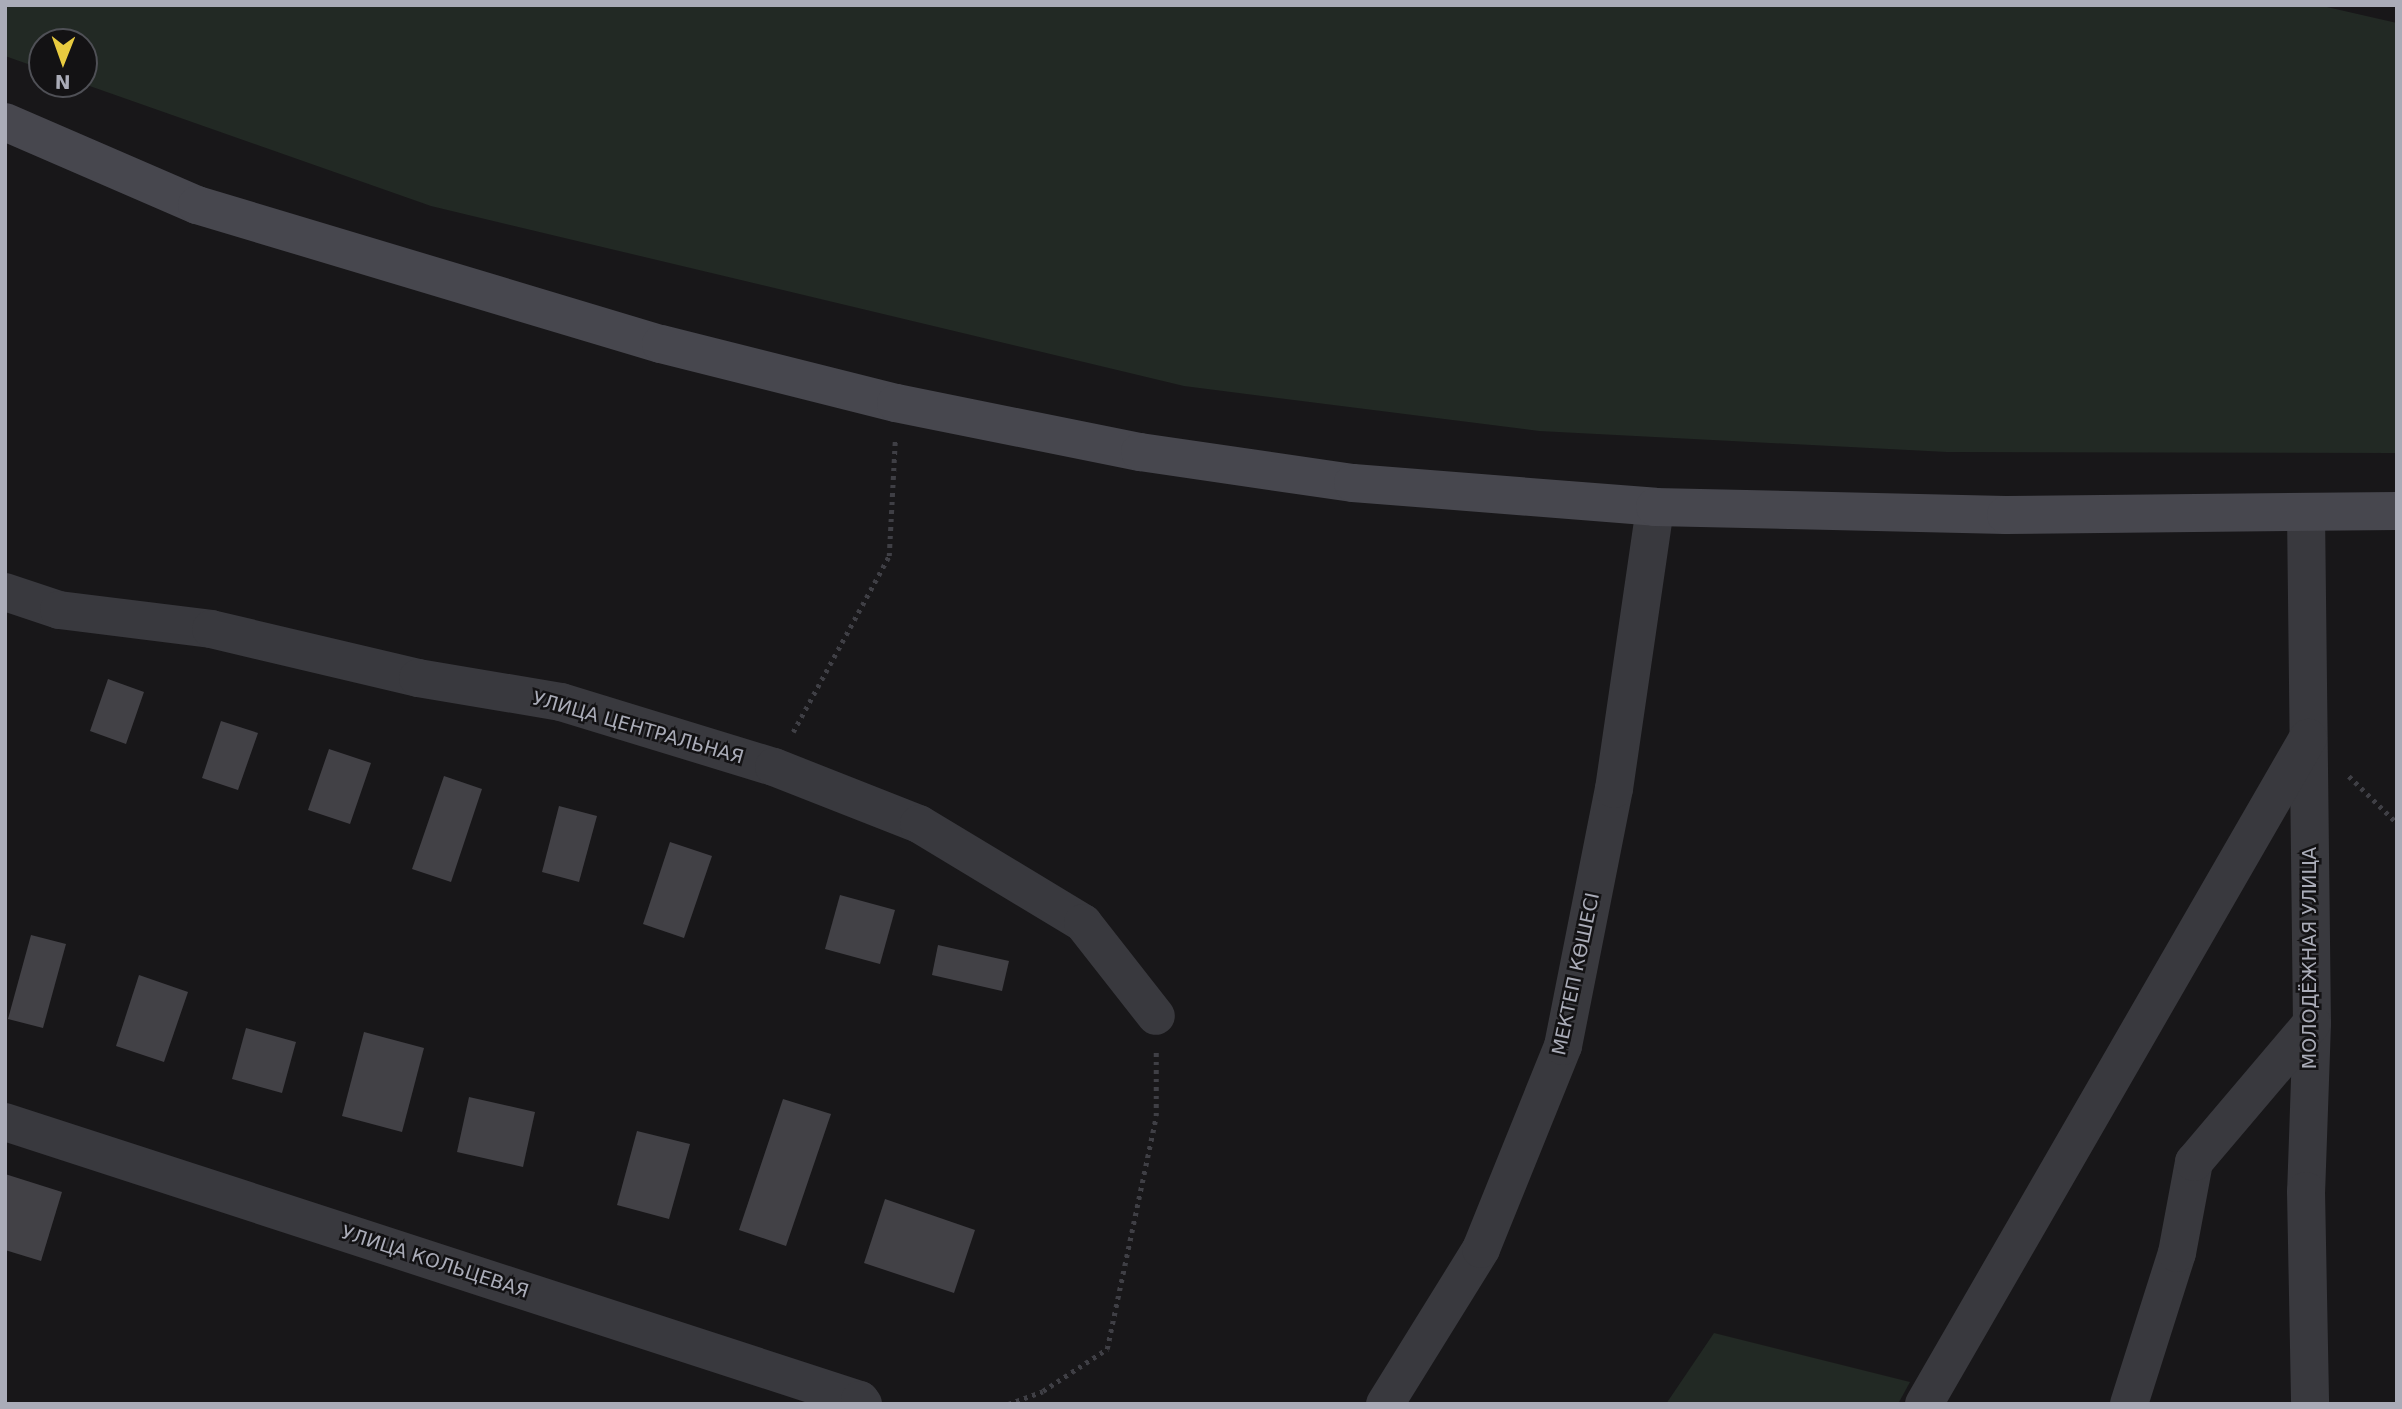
<!DOCTYPE html>
<meta charset="utf-8">
<style>
body{margin:0}
#map{position:relative;width:2402px;height:1409px;overflow:hidden;background:#181719;font-family:"DejaVu Sans",sans-serif}
div>[style]{position:absolute}
.green>*{inset:0;background:#222924}
.building>*{inset:0;background:#424146}
.path>*{height:4.5px;margin-top:-2.25px;transform-origin:0;background:repeating-linear-gradient(90deg,#3f3f45 0 3.5px,transparent 0 8.5px)}
.minor>*{height:38px;margin:-19px;padding:0 19px;transform-origin:19px;border-radius:19px;background:#39393e}
.secondary>*{height:38px;margin:-19px;padding:0 19px;transform-origin:19px;border-radius:19px;background:#47474e}
span{translate:-50% -50%;white-space:nowrap;text-align:center;line-height:1.15;-webkit-text-stroke:5px #131214;paint-order:stroke}
.street-label{font-size:19px;color:#aaacb8}
.frame{position:absolute;inset:0;border:7px solid #aaacb8;pointer-events:none}
.north{position:absolute;left:28px;top:28px;width:70px;height:70px;box-sizing:border-box;background:#131214;border:2px solid #4f5056;border-radius:50%;rotate:181deg;font-size:19px;font-weight:700;line-height:28px;text-align:center;color:#aaacb8}
.north::after{content:'';display:block;margin:auto;width:24px;height:32px;background:#e8cb40;clip-path:polygon(50% 0,100% 100%,50% 72%,0 100%)}
</style>
<div id="map">
<div class="green">
<i style="clip-path:polygon(5px 5px,2318px 5px,2397px 23px,2397px 453px,1947px 452px,1539px 431px,1184px 386px,431px 206px,84px 84px,84px 42px,42px 42px,42px 69px,5px 56px)"></i>
<i style="clip-path:polygon(1714px 1333px,1910px 1382px,1898px 1404px,1666px 1404px)"></i>
</div>
<div class="building">
<i style="clip-path:polygon(108px 679px,144px 692px,126px 744px,90px 731px)"></i>
<i style="clip-path:polygon(221px 721px,258px 733px,238px 790px,202px 778px)"></i>
<i style="clip-path:polygon(329px 749px,371px 763px,350px 824px,308px 810px)"></i>
<i style="clip-path:polygon(444px 776px,482px 789px,451px 882px,412px 869px)"></i>
<i style="clip-path:polygon(559px 806px,597px 816px,579px 882px,542px 872px)"></i>
<i style="clip-path:polygon(670px 842px,712px 856px,684px 938px,643px 924px)"></i>
<i style="clip-path:polygon(840px 895px,895px 910px,880px 964px,825px 949px)"></i>
<i style="clip-path:polygon(31px 935px,66px 944px,43px 1028px,8px 1019px)"></i>
<i style="clip-path:polygon(938px 945px,1009px 961px,1002px 991px,932px 975px)"></i>
<i style="clip-path:polygon(139px 975px,188px 992px,164px 1062px,116px 1046px)"></i>
<i style="clip-path:polygon(246px 1028px,296px 1042px,282px 1093px,232px 1079px)"></i>
<i style="clip-path:polygon(364px 1032px,424px 1048px,402px 1132px,342px 1116px)"></i>
<i style="clip-path:polygon(469px 1097px,535px 1112px,523px 1167px,457px 1152px)"></i>
<i style="clip-path:polygon(783px 1099px,831px 1114px,786px 1246px,739px 1230px)"></i>
<i style="clip-path:polygon(637px 1131px,690px 1144px,669px 1219px,617px 1205px)"></i>
<i style="clip-path:polygon(5px 1174px,62px 1192px,41px 1261px,5px 1250px)"></i>
<i style="clip-path:polygon(885px 1199px,975px 1230px,954px 1293px,864px 1263px)"></i>
</div>
<div class="path">
<i style="left:793px;top:732px;width:200px;rotate:-61.4deg"></i>
<i style="left:889px;top:556px;width:116px;rotate:-87deg"></i>
<i style="left:2349px;top:776px;width:67px;rotate:44.4deg"></i>
<i style="left:1008px;top:1404px;width:37px;rotate:-20deg"></i>
<i style="left:1043px;top:1391px;width:77px;rotate:-33.3deg"></i>
<i style="left:1107px;top:1349px;width:238px;rotate:-78.1deg"></i>
<i style="left:1156px;top:1116px;width:64px;rotate:-90deg"></i>
</div>
<div class="minor">
<i style="left:2306px;top:512px;width:511px;rotate:89.33deg"></i>
<i style="left:2312px;top:1023px;width:168px;rotate:92deg"></i>
<i style="left:2306px;top:1191px;width:213px;rotate:88.9deg"></i>
<i style="left:5px;top:592px;width:57px;rotate:18.4deg"></i>
<i style="left:59px;top:610px;width:153px;rotate:7.1deg"></i>
<i style="left:211px;top:629px;width:213px;rotate:13.3deg"></i>
<i style="left:418px;top:678px;width:145px;rotate:9.5deg"></i>
<i style="left:561px;top:702px;width:223px;rotate:17deg"></i>
<i style="left:774px;top:767px;width:156px;rotate:21.5deg"></i>
<i style="left:919px;top:824px;width:192px;rotate:31.1deg"></i>
<i style="left:1083px;top:923px;width:118px;rotate:51.9deg"></i>
<i style="left:5px;top:1122px;width:899px;rotate:18.01deg"></i>
<i style="left:860px;top:1400px;width:5px;rotate:53deg"></i>
<i style="left:1385px;top:1404px;width:182px;rotate:-58.2deg"></i>
<i style="left:1481px;top:1249px;width:219px;rotate:-68deg"></i>
<i style="left:1563px;top:1046px;width:262px;rotate:-78.8deg"></i>
<i style="left:1614px;top:789px;width:285px;rotate:-81.7deg"></i>
<i style="left:1924px;top:1404px;width:769px;rotate:-60.03deg"></i>
<i style="left:2129px;top:1404px;width:158px;rotate:-72.4deg"></i>
<i style="left:2177px;top:1253px;width:93px;rotate:-79.4deg"></i>
<i style="left:2194px;top:1162px;width:182px;rotate:-49.7deg"></i>
</div>
<div class="secondary">
<i style="left:5px;top:122px;width:209px;rotate:23.4deg"></i>
<i style="left:197px;top:205px;width:484px;rotate:16.7deg"></i>
<i style="left:661px;top:344px;width:242px;rotate:14.1deg"></i>
<i style="left:896px;top:403px;width:249px;rotate:11.4deg"></i>
<i style="left:1140px;top:452px;width:215px;rotate:8.3deg"></i>
<i style="left:1353px;top:483px;width:303px;rotate:4.5deg"></i>
<i style="left:1655px;top:507px;width:351px;rotate:1.3deg"></i>
<i style="left:2006px;top:515px;width:391px;rotate:-0.6deg"></i>
</div>
<div class="street-label">
<span style="left:638px;top:728px;rotate:16deg">УЛИЦА ЦЕНТРАЛЬНАЯ</span>
<span style="left:2310px;top:958px;rotate:-90deg">МОЛОДЁЖНАЯ УЛИЦА</span>
<span style="left:1576px;top:974px;rotate:-78deg">МЕКТЕП КӨШЕСІ</span>
<span style="left:435px;top:1262px;rotate:18deg">УЛИЦА КОЛЬЦЕВАЯ</span>
</div>
<div class="frame"></div>
<div class="north">N</div>
</div>
